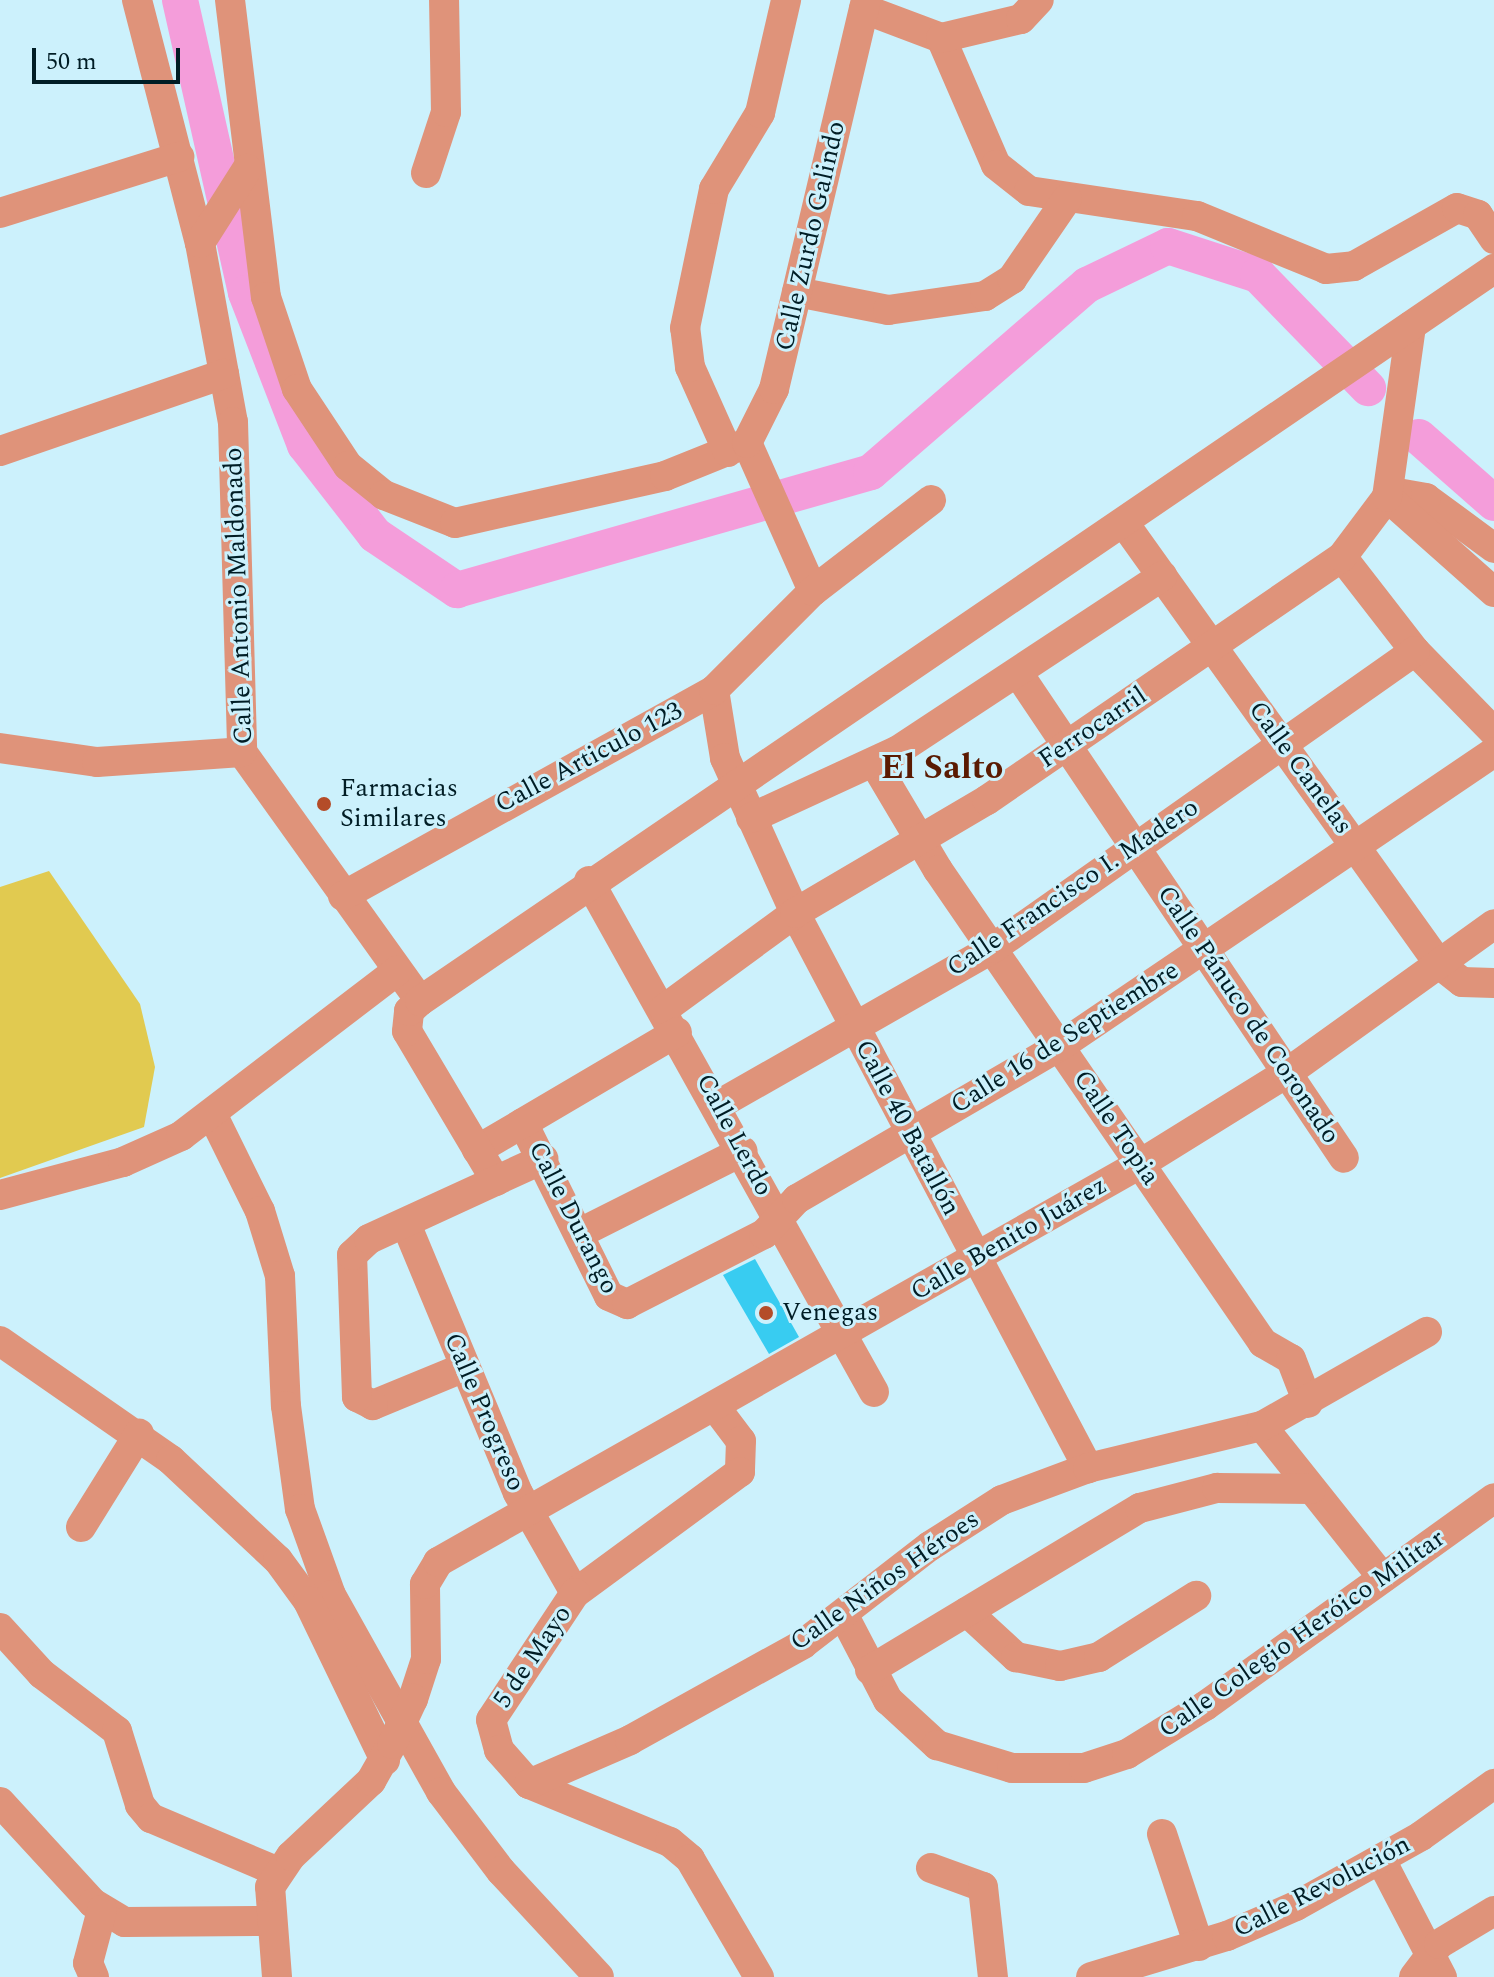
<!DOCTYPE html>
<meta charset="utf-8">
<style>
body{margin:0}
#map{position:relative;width:1494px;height:1977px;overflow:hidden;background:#ccf1fc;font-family:Spectral,serif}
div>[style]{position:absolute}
.green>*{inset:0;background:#e1ca50}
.river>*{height:36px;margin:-18px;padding:0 18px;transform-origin:18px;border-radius:18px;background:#f49dda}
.building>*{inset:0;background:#38ccf1}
.minor>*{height:30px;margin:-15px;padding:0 15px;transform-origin:15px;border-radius:15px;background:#df937a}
.minor-bridge>*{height:30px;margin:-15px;padding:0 15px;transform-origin:15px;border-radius:15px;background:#df937a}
.dots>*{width:22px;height:22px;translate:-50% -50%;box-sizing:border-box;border:4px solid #ccf1fc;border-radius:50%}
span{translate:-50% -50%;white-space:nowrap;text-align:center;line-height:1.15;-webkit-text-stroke:6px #ccf1fc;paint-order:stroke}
.street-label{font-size:26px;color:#001d25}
.poi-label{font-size:26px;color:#001d25}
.left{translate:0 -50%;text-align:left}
.district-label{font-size:34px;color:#5a1a02;font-weight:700}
.scale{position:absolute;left:32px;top:48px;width:148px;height:36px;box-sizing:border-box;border:4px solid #001d25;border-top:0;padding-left:10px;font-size:24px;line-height:28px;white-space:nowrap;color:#001d25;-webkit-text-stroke:6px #ccf1fc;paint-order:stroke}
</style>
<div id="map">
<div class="green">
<i style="clip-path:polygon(49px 871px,140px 1004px,155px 1067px,144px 1127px,0 1178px,0 887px)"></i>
</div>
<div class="river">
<i style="left:180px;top:0;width:300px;rotate:77.3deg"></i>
<i style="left:246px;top:293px;width:163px;rotate:68.8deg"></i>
<i style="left:305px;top:445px;width:114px;rotate:52.1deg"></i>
<i style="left:375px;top:535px;width:99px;rotate:33.9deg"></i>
<i style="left:457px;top:590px;width:430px;rotate:-15.9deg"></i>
<i style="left:871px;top:472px;width:286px;rotate:-40.9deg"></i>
<i style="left:1087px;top:285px;width:90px;rotate:-25.7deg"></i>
<i style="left:1168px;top:246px;width:95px;rotate:17.9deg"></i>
<i style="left:1258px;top:275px;width:158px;rotate:45.8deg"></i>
<i style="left:1419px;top:437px;width:100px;rotate:41.3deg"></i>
</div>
<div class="building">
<i style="clip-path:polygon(755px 1259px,799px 1337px,769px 1354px,723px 1275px)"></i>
</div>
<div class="minor">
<i style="left:137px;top:0;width:251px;rotate:75.5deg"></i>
<i style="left:200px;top:243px;width:182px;rotate:79.6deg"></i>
<i style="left:233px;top:422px;width:330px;rotate:88.4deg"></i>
<i style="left:242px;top:752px;width:306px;rotate:54.4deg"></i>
<i style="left:230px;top:0;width:299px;rotate:83.1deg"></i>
<i style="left:266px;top:297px;width:97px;rotate:71.4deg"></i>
<i style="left:297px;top:389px;width:92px;rotate:56.5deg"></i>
<i style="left:348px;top:466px;width:46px;rotate:38.9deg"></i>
<i style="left:384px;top:495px;width:76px;rotate:21.5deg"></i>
<i style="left:455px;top:523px;width:215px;rotate:-12.6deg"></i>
<i style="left:665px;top:476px;width:88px;rotate:-21.9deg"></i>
<i style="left:864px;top:9px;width:82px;rotate:20.6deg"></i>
<i style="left:941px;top:38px;width:138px;rotate:66.6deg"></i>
<i style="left:996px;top:165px;width:42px;rotate:38.2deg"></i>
<i style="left:1029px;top:191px;width:170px;rotate:8.5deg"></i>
<i style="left:1197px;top:216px;width:139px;rotate:22.3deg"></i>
<i style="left:1326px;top:269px;width:28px;rotate:-6deg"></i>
<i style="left:1354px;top:266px;width:118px;rotate:-29.4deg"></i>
<i style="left:1457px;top:208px;width:22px;rotate:18deg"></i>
<i style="left:1478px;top:215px;width:29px;rotate:56deg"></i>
<i style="left:941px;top:38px;width:82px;rotate:-13.4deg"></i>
<i style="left:1021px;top:19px;width:26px;rotate:-47deg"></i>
<i style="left:426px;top:173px;width:64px;rotate:-71.8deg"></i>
<i style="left:446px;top:112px;width:112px;rotate:-91deg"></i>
<i style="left:0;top:213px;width:188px;rotate:-17.4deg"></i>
<i style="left:200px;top:243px;width:88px;rotate:-57.6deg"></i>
<i style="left:797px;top:292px;width:93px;rotate:11.2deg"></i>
<i style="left:888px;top:310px;width:98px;rotate:-8.2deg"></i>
<i style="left:985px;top:296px;width:32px;rotate:-32deg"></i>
<i style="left:1012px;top:279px;width:97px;rotate:-55.5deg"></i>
<i style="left:0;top:451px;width:237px;rotate:-19deg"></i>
<i style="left:728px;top:452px;width:93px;rotate:-114.1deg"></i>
<i style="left:690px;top:367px;width:39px;rotate:-97deg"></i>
<i style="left:685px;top:328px;width:142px;rotate:-78.2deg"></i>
<i style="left:714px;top:189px;width:89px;rotate:-58.8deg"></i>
<i style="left:760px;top:113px;width:116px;rotate:-77deg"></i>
<i style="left:1124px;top:523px;width:542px;rotate:54.46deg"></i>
<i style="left:1439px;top:964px;width:29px;rotate:38deg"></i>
<i style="left:1462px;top:982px;width:32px;rotate:2deg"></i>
<i style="left:1494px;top:548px;width:84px;rotate:-143.7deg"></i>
<i style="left:1426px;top:498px;width:29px;rotate:-170deg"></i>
<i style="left:1397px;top:493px;width:11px;rotate:158deg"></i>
<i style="left:1387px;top:497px;width:143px;rotate:41.6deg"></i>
<i style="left:1342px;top:557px;width:119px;rotate:52.2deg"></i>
<i style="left:1415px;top:651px;width:113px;rotate:45.7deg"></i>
<i style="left:813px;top:591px;width:162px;rotate:-114deg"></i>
<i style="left:747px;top:443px;width:60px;rotate:-63.4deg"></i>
<i style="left:774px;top:389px;width:400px;rotate:-76.7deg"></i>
<i style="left:1018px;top:673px;width:584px;rotate:56.09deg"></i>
<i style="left:714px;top:690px;width:69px;rotate:80.8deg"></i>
<i style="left:725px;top:758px;width:170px;rotate:65.7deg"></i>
<i style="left:795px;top:913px;width:628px;rotate:62.17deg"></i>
<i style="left:0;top:748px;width:98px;rotate:8.2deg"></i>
<i style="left:97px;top:762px;width:145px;rotate:-3.9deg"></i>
<i style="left:875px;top:764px;width:123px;rotate:59.3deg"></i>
<i style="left:938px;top:870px;width:574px;rotate:55.51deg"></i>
<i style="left:1263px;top:1343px;width:32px;rotate:30deg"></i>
<i style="left:1291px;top:1359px;width:47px;rotate:68.9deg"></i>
<i style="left:751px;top:818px;width:161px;rotate:-24.7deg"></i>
<i style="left:897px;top:751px;width:318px;rotate:-33.4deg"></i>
<i style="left:589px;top:881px;width:585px;rotate:60.85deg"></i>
<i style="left:343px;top:896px;width:424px;rotate:-29deg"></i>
<i style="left:714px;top:690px;width:140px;rotate:-45deg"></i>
<i style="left:813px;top:591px;width:149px;rotate:-37.6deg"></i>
<i style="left:664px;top:1009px;width:162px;rotate:-36.2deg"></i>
<i style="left:795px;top:913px;width:223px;rotate:-30.5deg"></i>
<i style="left:987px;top:800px;width:430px;rotate:-34.4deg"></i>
<i style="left:1342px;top:557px;width:75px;rotate:-53.1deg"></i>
<i style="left:1387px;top:497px;width:173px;rotate:-82deg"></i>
<i style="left:718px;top:1105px;width:317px;rotate:-29.7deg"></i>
<i style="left:993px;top:948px;width:516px;rotate:-35.14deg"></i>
<i style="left:212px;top:1114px;width:108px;rotate:63.7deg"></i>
<i style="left:260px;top:1211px;width:68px;rotate:72.9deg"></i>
<i style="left:280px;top:1276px;width:130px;rotate:87.4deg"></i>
<i style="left:286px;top:1406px;width:104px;rotate:82.3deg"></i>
<i style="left:300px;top:1509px;width:91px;rotate:70.2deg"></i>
<i style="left:331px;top:1595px;width:226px;rotate:60.8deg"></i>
<i style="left:441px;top:1792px;width:99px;rotate:52.8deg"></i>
<i style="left:501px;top:1871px;width:144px;rotate:47.2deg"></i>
<i style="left:523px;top:1123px;width:193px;rotate:63.6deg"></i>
<i style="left:609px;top:1296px;width:20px;rotate:24deg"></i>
<i style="left:627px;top:1304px;width:154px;rotate:-27.1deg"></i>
<i style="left:764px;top:1234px;width:48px;rotate:-46.7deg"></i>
<i style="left:797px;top:1199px;width:304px;rotate:-30.2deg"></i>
<i style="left:1060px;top:1046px;width:524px;rotate:-34.11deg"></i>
<i style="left:477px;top:1150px;width:232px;rotate:-30.5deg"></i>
<i style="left:496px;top:1181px;width:174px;rotate:-120.7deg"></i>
<i style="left:407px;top:1031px;width:20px;rotate:-84deg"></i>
<i style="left:409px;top:1011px;width:15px;rotate:-42deg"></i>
<i style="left:420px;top:1001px;width:1300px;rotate:-34.28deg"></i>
<i style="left:0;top:1195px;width:127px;rotate:-15deg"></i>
<i style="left:123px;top:1162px;width:64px;rotate:-24.1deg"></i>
<i style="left:181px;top:1136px;width:272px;rotate:-37.4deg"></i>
<i style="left:406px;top:1224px;width:291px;rotate:67.4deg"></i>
<i style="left:518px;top:1493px;width:115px;rotate:60.3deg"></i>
<i style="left:580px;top:1233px;width:182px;rotate:-26.7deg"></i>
<i style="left:0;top:1341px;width:208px;rotate:34.8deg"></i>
<i style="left:171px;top:1460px;width:146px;rotate:43.1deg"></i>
<i style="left:278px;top:1560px;width:51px;rotate:53.8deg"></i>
<i style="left:308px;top:1601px;width:177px;rotate:64.2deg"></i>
<i style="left:465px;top:1367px;width:100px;rotate:157.6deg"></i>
<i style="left:373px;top:1405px;width:18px;rotate:-153deg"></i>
<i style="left:357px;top:1397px;width:142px;rotate:-92deg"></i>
<i style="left:352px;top:1255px;width:23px;rotate:-43deg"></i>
<i style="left:369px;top:1239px;width:192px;rotate:-24.7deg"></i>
<i style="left:716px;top:1408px;width:41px;rotate:52.9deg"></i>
<i style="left:741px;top:1441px;width:31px;rotate:92deg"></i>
<i style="left:740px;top:1472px;width:205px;rotate:143.7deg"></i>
<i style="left:575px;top:1593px;width:152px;rotate:123.5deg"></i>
<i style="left:491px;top:1720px;width:31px;rotate:75deg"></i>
<i style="left:499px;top:1750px;width:45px;rotate:48.6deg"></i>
<i style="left:529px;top:1784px;width:152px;rotate:22.4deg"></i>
<i style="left:670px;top:1842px;width:26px;rotate:40deg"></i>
<i style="left:690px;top:1859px;width:137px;rotate:59.7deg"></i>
<i style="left:1262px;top:1426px;width:194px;rotate:51.5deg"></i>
<i style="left:81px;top:1527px;width:110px;rotate:-58.1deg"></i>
<i style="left:967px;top:1612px;width:67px;rotate:42.6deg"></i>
<i style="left:1016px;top:1657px;width:45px;rotate:11.6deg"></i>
<i style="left:1060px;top:1666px;width:40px;rotate:-13deg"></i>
<i style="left:1099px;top:1657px;width:115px;rotate:-32.2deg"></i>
<i style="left:844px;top:1616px;width:95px;rotate:62.4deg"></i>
<i style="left:888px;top:1700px;width:67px;rotate:42.6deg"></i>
<i style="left:937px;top:1745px;width:78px;rotate:17deg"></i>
<i style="left:1012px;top:1768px;width:72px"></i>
<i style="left:1084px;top:1768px;width:45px;rotate:-18deg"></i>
<i style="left:1127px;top:1754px;width:92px;rotate:-31.6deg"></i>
<i style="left:1205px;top:1706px;width:356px;rotate:-35.7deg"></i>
<i style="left:0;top:1628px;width:62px;rotate:47.6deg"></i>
<i style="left:42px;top:1674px;width:94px;rotate:37.2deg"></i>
<i style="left:117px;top:1731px;width:77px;rotate:72.7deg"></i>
<i style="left:140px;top:1805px;width:17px;rotate:50deg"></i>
<i style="left:151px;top:1818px;width:138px;rotate:23deg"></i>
<i style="left:870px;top:1670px;width:315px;rotate:-31deg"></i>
<i style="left:1140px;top:1508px;width:80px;rotate:-14.6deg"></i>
<i style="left:1217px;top:1488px;width:94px;rotate:0.6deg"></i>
<i style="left:413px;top:1699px;width:42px;rotate:-72deg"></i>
<i style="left:426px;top:1659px;width:75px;rotate:-90.8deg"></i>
<i style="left:425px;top:1584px;width:26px;rotate:-59deg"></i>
<i style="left:438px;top:1562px;width:807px;rotate:-29.55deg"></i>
<i style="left:1140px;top:1164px;width:173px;rotate:-31.8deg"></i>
<i style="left:1287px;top:1073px;width:255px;rotate:-35.7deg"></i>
<i style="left:529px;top:1784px;width:110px;rotate:-23.5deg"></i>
<i style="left:630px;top:1740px;width:198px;rotate:-29deg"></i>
<i style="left:803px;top:1644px;width:160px;rotate:-37.7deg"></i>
<i style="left:930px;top:1546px;width:85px;rotate:-32.6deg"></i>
<i style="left:1002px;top:1500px;width:92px;rotate:-20.4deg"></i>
<i style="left:1088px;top:1468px;width:179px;rotate:-13.6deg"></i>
<i style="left:1262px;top:1426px;width:190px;rotate:-29.7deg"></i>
<i style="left:0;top:1802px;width:137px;rotate:47.4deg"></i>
<i style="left:93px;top:1903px;width:37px;rotate:31deg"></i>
<i style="left:125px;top:1922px;width:144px;rotate:-0.4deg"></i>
<i style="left:1162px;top:1834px;width:118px;rotate:71.7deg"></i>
<i style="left:1381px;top:1860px;width:132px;rotate:62.5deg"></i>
<i style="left:931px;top:1868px;width:55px;rotate:20.1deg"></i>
<i style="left:983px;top:1887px;width:91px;rotate:83.7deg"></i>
<i style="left:94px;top:1977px;width:15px;rotate:-113deg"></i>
<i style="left:88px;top:1963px;width:55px;rotate:-75.2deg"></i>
<i style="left:277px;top:1977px;width:90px;rotate:-94.4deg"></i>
<i style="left:270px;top:1887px;width:37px;rotate:-56deg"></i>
<i style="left:291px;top:1856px;width:110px;rotate:-43.2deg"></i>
<i style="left:371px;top:1781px;width:43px;rotate:-60.4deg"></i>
<i style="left:1091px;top:1977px;width:142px;rotate:-16.8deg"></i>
<i style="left:1227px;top:1936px;width:75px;rotate:-23.5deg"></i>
<i style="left:1296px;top:1906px;width:143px;rotate:-29.2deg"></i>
<i style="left:1421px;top:1836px;width:90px;rotate:-35.5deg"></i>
<i style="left:1414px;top:1977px;width:41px;rotate:-52.9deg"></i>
<i style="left:1439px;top:1944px;width:64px;rotate:-31deg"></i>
</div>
<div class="minor-bridge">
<i style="left:392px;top:1744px;width:50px;rotate:-65deg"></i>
</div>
<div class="dots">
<i style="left:324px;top:804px;background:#b44c28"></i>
<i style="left:766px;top:1313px;background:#b44c28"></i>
</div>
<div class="street-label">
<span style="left:811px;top:236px;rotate:-77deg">Calle Zurdo Galindo</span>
<span style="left:239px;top:596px;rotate:-92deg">Calle Antonio Maldonado</span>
<span style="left:1093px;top:728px;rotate:-34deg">Ferrocarril</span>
<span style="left:589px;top:758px;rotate:-28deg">Calle Articulo 123</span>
<span style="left:1300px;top:768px;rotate:54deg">Calle Canelas</span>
<span style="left:1073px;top:888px;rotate:-34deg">Calle Francisco I. Madero</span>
<span style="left:1248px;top:1015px;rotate:56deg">Calle Pánuco de Coronado</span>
<span style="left:1065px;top:1038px;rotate:-32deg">Calle 16 de Septiembre</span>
<span style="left:907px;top:1128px;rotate:62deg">Calle 40 Batallón</span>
<span style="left:1116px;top:1128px;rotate:56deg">Calle Topia</span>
<span style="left:734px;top:1135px;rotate:62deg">Calle Lerdo</span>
<span style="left:573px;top:1218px;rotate:63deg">Calle Durango</span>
<span style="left:1009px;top:1239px;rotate:-30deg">Calle Benito Juárez</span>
<span style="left:484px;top:1412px;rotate:67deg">Calle Progreso</span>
<span style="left:885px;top:1581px;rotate:-35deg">Calle Niños Héroes</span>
<span style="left:1302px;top:1634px;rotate:-35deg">Calle Colegio Heróico Militar</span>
<span style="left:533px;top:1657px;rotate:-56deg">5 de Mayo</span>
<span style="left:1322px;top:1887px;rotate:-27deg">Calle Revolución</span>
</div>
<div class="poi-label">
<span class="left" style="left:340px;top:804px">Farmacias<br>Similares</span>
<span class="left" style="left:782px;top:1313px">Venegas</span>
</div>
<div class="district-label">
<span style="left:942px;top:769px">El Salto</span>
</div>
<div class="scale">50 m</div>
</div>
